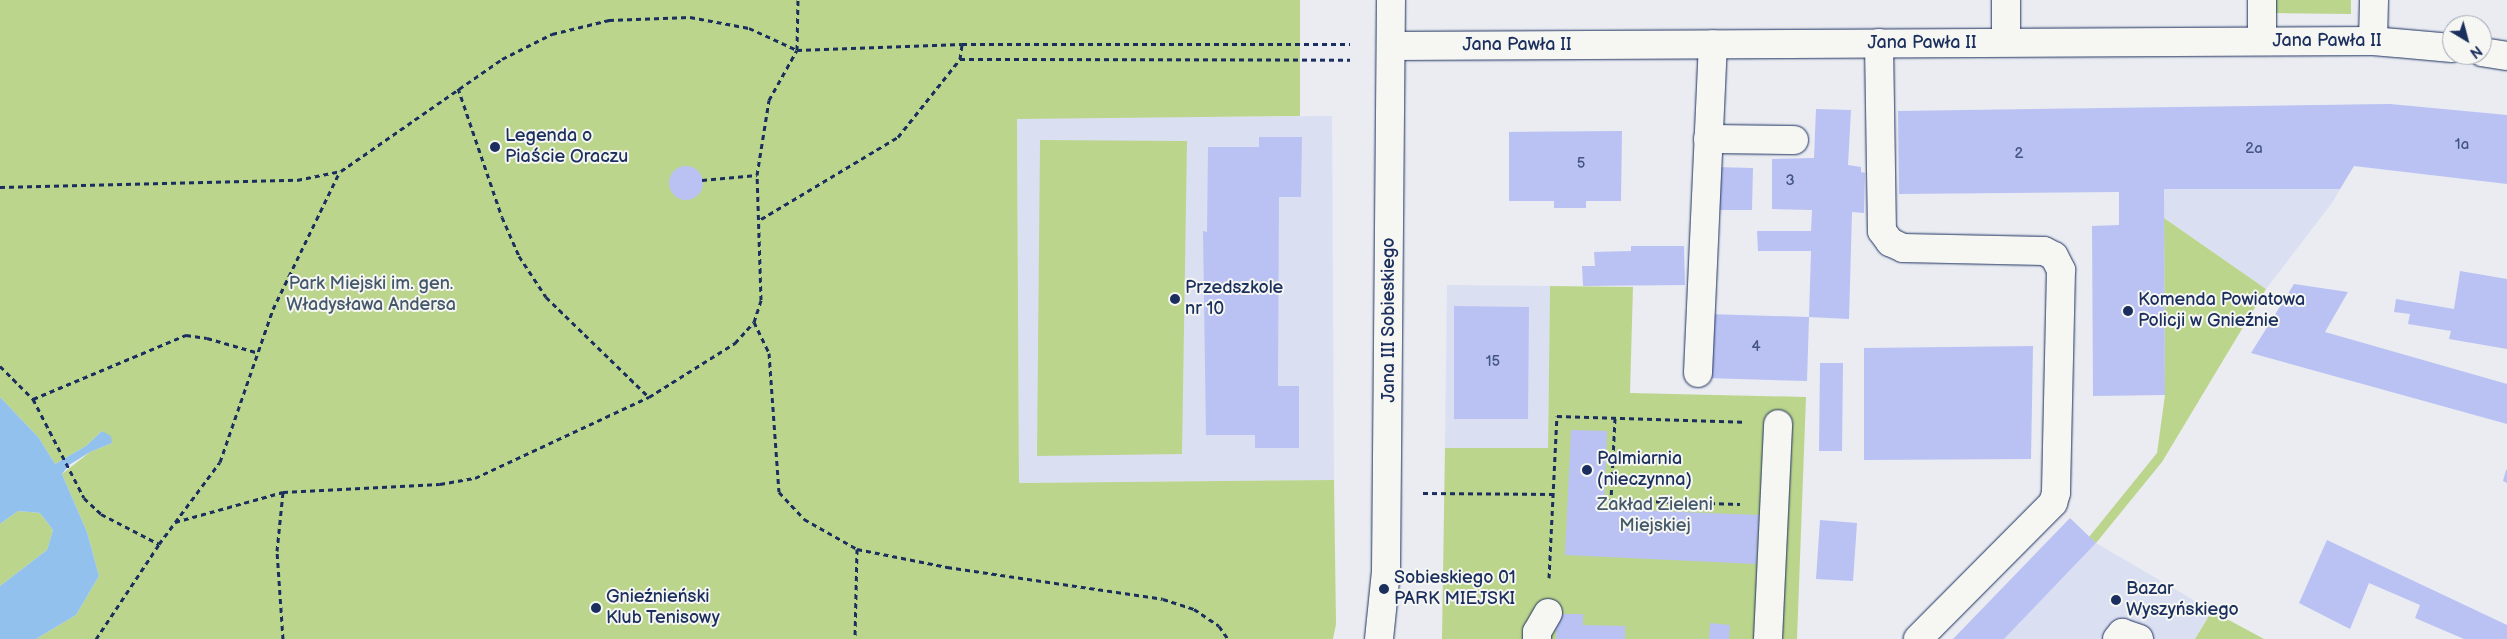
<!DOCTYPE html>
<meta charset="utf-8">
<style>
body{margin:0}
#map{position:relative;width:2507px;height:639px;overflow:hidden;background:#eaecf2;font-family:"Balsamiq Sans",sans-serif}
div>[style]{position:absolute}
.built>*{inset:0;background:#dbdff2}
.green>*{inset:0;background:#bcd58c}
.water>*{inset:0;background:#93c1ed}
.building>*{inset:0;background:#b9c2f3}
.round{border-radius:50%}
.path>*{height:3px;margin-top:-1.5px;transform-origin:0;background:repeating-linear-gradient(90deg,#1b2f5e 0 5px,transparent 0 9px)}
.roads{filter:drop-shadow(0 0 1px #1b2f5e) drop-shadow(0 0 1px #1b2f5e)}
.minor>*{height:28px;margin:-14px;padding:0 14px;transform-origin:14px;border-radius:14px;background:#f6f6f2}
.dots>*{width:14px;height:14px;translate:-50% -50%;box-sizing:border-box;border:2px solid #f6f6f2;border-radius:50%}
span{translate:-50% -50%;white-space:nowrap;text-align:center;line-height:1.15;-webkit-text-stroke:4px #f6f6f2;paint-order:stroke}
.number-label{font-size:15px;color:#425483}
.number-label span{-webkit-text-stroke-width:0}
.street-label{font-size:18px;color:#1b2f5e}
.poi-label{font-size:18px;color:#1b2f5e}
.left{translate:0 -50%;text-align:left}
.park-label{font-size:18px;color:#43586a}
.north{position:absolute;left:2442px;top:15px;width:50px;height:50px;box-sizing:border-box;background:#f6f6f2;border:1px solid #9ea6b7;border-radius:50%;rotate:143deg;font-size:14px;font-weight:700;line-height:20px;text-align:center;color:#1b2f5e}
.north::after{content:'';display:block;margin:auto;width:18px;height:22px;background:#1b2f5e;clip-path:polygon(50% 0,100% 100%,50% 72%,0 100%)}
</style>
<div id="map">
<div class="built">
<i style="clip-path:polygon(2390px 104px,2332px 203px,2266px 289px,2164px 218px,2163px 108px)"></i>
<i style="clip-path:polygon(1332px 116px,1334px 480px,1019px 483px,1017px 118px)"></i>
<i style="clip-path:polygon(1447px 285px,1550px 286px,1548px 449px,1445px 448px)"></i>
<i style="clip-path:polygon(2096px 543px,2212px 611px,2195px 639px,2004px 639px)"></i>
</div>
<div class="green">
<i style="clip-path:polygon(0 0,1300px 0,1300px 116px,1017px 119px,1019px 483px,1334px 480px,1336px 624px,1333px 639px,36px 639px,76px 615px,99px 576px,87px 532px,62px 474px,90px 452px,112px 443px,102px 431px,86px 446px,55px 464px,39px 438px,0 397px)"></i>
<i style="clip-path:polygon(2275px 0,2351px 0,2351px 14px,2276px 13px)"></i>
<i style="clip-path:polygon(1040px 140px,1187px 141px,1182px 454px,1037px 456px)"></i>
<i style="clip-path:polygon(2164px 218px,2266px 289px,2162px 462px,2096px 543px,2089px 537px,2157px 453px,2165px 395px)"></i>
<i style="clip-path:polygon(1550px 286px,1633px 287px,1630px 393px,1806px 397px,1797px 639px,1442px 639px,1445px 448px,1548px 448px)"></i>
<i style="clip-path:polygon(18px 511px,40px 513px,53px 530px,47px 550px,0 586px,0 524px)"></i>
<i style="clip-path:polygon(2212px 611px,2264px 639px,2195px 639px)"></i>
</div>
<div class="water">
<i style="clip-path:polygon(0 397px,39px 438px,55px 464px,86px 446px,102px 431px,111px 436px,112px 443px,90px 452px,69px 465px,62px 474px,87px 532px,99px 576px,76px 615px,36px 639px,0 639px,0 586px,47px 550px,53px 530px,40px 513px,18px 511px,0 524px)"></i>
</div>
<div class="building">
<i style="clip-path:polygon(2390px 104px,2507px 115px,2507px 184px,2354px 166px,2340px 189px,2164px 189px,2165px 395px,2093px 396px,2092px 226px,2119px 225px,2119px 192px,1899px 194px,1898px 111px)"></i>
<i style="clip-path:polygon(1816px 109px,1851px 110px,1848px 165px,1861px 167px,1861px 172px,1865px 173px,1864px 213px,1852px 212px,1849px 319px,1809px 317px,1811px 251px,1758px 251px,1757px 231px,1811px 231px,1812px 210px,1772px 209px,1772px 159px,1814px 158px)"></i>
<i style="clip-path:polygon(1622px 131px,1621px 201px,1586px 201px,1586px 208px,1554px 208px,1554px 201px,1509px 201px,1509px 132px)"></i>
<i style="clip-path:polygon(1259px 137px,1302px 137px,1301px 197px,1279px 197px,1278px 386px,1299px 386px,1299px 448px,1255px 448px,1255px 435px,1206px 435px,1203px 231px,1207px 232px,1208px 147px,1259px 147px)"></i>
<i class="round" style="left:669px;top:166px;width:34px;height:34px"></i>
<i style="clip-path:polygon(1714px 167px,1753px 168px,1752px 210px,1713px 210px)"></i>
<i style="clip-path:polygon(1631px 246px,1684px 246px,1685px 285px,1583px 286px,1582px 266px,1595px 266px,1594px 252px,1631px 251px)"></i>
<i style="clip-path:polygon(2460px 271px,2507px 279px,2507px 349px,2449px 339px,2451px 331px,2408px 324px,2410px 314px,2394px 312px,2396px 299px,2454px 309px)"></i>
<i style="clip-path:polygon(2294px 284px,2348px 292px,2325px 332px,2507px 384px,2507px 424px,2251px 353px)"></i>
<i style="clip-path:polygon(1454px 306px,1529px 307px,1528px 419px,1454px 419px)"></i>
<i style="clip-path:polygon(1708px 314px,1809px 317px,1807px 381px,1706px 378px)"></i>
<i style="clip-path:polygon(2033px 346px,2031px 459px,1864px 460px,1864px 348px)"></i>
<i style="clip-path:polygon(1820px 363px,1843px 363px,1842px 451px,1819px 451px)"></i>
<i style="clip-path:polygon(1571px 430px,1607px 431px,1604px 509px,1759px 515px,1756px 564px,1565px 555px)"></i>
<i style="clip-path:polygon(2506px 470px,2507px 470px,2507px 483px,2503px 481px)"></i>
<i style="clip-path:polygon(2070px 518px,2096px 543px,2004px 639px,1953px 639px)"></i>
<i style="clip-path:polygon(1820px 520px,1857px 523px,1853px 581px,1816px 579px)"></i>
<i style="clip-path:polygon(2327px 540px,2507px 625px,2507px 639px,2464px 639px,2415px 618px,2420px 605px,2369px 583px,2350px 629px,2299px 603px)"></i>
<i style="clip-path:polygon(1556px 614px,1583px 614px,1583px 625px,1625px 626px,1625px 639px,1556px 639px)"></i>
<i style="clip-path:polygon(1710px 623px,1730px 625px,1729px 639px,1709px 639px)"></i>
</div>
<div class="path">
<i style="left:960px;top:59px;width:390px;rotate:0.1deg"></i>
<i style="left:458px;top:88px;width:136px;rotate:71.2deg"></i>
<i style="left:502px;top:217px;width:43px;rotate:66.4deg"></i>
<i style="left:519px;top:256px;width:49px;rotate:56.6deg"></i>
<i style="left:546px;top:297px;width:144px;rotate:44.2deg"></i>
<i style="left:702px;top:180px;width:55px;rotate:-5.2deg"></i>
<i style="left:0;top:187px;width:297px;rotate:-1.4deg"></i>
<i style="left:297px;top:180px;width:45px;rotate:-11.6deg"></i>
<i style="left:341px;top:171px;width:196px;rotate:-34.8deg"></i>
<i style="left:502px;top:59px;width:56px;rotate:-26.6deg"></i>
<i style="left:552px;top:34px;width:59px;rotate:-13.8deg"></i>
<i style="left:609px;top:20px;width:81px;rotate:-2.1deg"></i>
<i style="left:690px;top:17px;width:60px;rotate:10.6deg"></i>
<i style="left:749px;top:28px;width:53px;rotate:24.6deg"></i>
<i style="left:797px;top:50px;width:165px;rotate:-2.1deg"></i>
<i style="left:962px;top:44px;width:388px"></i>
<i style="left:761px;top:219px;width:160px;rotate:-30.9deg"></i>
<i style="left:898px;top:137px;width:100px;rotate:-51.5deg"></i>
<i style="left:960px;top:59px;width:15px;rotate:-82deg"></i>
<i style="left:754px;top:322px;width:34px;rotate:64deg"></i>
<i style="left:769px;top:353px;width:139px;rotate:85.9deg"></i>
<i style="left:779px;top:492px;width:37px;rotate:47deg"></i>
<i style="left:804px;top:519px;width:61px;rotate:29.5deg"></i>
<i style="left:857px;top:549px;width:90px;rotate:91.3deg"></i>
<i style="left:0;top:366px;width:47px;rotate:45deg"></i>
<i style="left:33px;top:399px;width:111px;rotate:62.7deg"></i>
<i style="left:84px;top:498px;width:23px;rotate:43deg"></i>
<i style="left:101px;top:514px;width:65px;rotate:27.3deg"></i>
<i style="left:33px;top:399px;width:166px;rotate:-22.7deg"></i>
<i style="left:186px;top:335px;width:21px;rotate:8deg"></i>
<i style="left:207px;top:338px;width:54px;rotate:16.1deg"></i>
<i style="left:1615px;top:418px;width:82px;rotate:92.8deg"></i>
<i style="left:1611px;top:500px;width:129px;rotate:1.8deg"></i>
<i style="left:1423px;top:493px;width:130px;rotate:0.4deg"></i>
<i style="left:175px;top:522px;width:112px;rotate:-15.5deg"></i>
<i style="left:283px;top:492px;width:157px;rotate:-2.9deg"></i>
<i style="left:440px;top:484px;width:36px;rotate:-10deg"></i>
<i style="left:475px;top:478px;width:192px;rotate:-25deg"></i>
<i style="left:649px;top:397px;width:102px;rotate:-32.1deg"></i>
<i style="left:735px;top:343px;width:28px;rotate:-48deg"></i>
<i style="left:754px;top:322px;width:23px;rotate:-72deg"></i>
<i style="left:761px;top:300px;width:125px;rotate:-91.8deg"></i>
<i style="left:757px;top:175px;width:76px;rotate:-80.9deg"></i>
<i style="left:769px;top:100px;width:57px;rotate:-60.8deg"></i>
<i style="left:797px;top:50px;width:50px;rotate:-88.9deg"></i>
<i style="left:857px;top:549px;width:92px;rotate:11.3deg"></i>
<i style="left:947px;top:567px;width:218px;rotate:8.4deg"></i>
<i style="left:1163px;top:599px;width:33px;rotate:18deg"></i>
<i style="left:1194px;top:609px;width:30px;rotate:34deg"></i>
<i style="left:1219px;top:626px;width:16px;rotate:55deg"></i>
<i style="left:1549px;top:578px;width:162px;rotate:-87.2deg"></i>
<i style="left:1557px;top:416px;width:186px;rotate:1.8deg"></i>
<i style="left:96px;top:639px;width:114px;rotate:-56.4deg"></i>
<i style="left:159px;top:544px;width:102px;rotate:-53.4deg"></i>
<i style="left:220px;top:462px;width:162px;rotate:-70.9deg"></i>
<i style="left:273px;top:309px;width:153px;rotate:-64.1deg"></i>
<i style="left:283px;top:639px;width:88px;rotate:-93.9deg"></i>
<i style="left:277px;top:551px;width:59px;rotate:-84.2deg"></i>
</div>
<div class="roads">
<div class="minor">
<i style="left:2006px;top:0;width:42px;rotate:90deg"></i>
<i style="left:2262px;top:0;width:41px;rotate:90deg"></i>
<i style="left:2373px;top:41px;width:41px;rotate:-88.6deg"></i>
<i style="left:1879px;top:43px;width:188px;rotate:89.1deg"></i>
<i style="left:1882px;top:231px;width:14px;rotate:54deg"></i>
<i style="left:1890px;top:242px;width:14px;rotate:25deg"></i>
<i style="left:1903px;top:248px;width:141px;rotate:1.2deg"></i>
<i style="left:2044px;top:251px;width:11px;rotate:27deg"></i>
<i style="left:2054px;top:256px;width:16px;rotate:63deg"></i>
<i style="left:2061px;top:270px;width:223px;rotate:91.3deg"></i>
<i style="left:2056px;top:493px;width:10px;rotate:107deg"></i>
<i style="left:2053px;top:503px;width:192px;rotate:134.8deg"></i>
<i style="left:1391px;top:46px;width:982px;rotate:-0.29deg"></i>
<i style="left:2373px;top:41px;width:79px;rotate:5.1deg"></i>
<i style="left:2482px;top:52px;width:25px;rotate:9deg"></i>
<i style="left:1708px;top:139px;width:86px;rotate:0.7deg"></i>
<i style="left:1698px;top:373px;width:329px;rotate:-87.4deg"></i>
<i style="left:1379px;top:639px;width:68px;rotate:-84.1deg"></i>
<i style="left:1386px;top:571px;width:571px;rotate:-89.5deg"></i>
<i style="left:1537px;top:639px;width:7px;rotate:-90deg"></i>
<i style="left:1537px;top:632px;width:22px;rotate:-60deg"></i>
<i style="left:1768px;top:639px;width:215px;rotate:-87.3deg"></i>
<i style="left:2117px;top:639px;width:8px;rotate:-50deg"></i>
<i style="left:2122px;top:633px;width:18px;rotate:19deg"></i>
</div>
</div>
<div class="dots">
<i style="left:495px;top:147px;background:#1b2f5e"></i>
<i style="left:1175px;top:299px;background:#1b2f5e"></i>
<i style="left:2128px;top:311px;background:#1b2f5e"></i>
<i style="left:1587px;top:470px;background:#1b2f5e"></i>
<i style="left:1384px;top:589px;background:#1b2f5e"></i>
<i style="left:2116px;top:600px;background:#1b2f5e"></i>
<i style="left:596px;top:608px;background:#1b2f5e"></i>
</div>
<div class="number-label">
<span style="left:2462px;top:145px">1a</span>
<span style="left:2254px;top:149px">2a</span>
<span style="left:2019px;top:154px">2</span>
<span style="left:1581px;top:164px">5</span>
<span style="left:1790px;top:181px">3</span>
<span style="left:1756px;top:347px">4</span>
<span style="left:1493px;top:362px">15</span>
</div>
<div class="street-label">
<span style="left:2327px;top:41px">Jana Pawła II</span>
<span style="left:1922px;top:43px">Jana Pawła II</span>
<span style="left:1517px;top:45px">Jana Pawła II</span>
<span style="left:1389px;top:320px;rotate:-90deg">Jana III Sobieskiego</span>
</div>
<div class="poi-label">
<span class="left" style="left:505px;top:147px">Legenda o<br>Piaście Oraczu</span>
<span class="left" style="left:1185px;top:299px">Przedszkole<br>nr 10</span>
<span class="left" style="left:2138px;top:311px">Komenda Powiatowa<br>Policji w Gnieźnie</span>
<span class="left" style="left:1597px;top:470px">Palmiarnia<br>(nieczynna)</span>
<span class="left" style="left:1394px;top:589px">Sobieskiego 01<br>PARK MIEJSKI</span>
<span class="left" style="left:2126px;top:600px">Bazar<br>Wyszyńskiego</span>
<span class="left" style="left:606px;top:608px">Gnieźnieński<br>Klub Tenisowy</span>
</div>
<div class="park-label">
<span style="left:371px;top:295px">Park Miejski im. gen.<br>Władysława Andersa</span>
<span style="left:1655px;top:516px">Zakład Zieleni<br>Miejskiej</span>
</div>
<div class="north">N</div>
</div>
